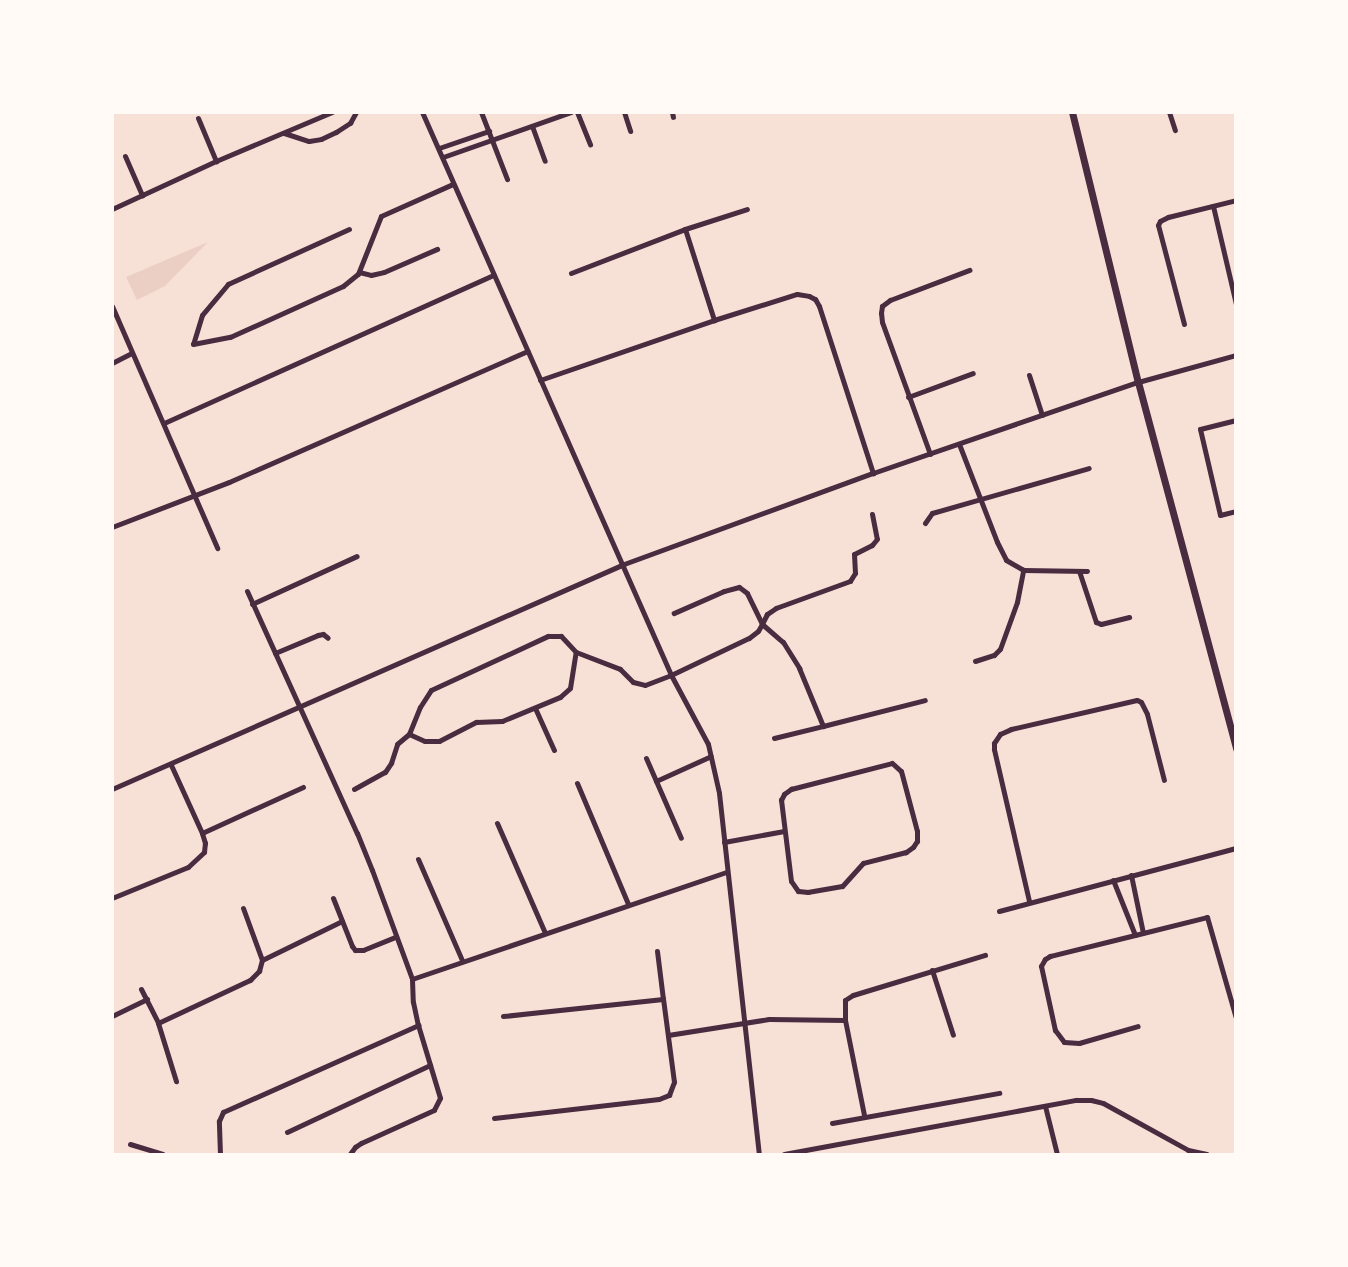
<!DOCTYPE html>
<style>
body{margin:0}
#map{position:relative;width:1348px;height:1267px;overflow:hidden;background:#f7e1d7;font-family:"Archivo Narrow",sans-serif}
div>[style]{position:absolute}
.green>*{inset:0;background:#ebcfc5}
.minor>*{height:5px;margin:-2.5px;padding:0 2.5px;transform-origin:2.5px;border-radius:2.5px;background:#4a2c40}
.tertiary>*{height:7px;margin:-3.5px;padding:0 3.5px;transform-origin:3.5px;border-radius:3.5px;background:#4a2c40}
span{translate:-50% -50%;white-space:nowrap;text-align:center;line-height:1.15;-webkit-text-stroke:4.5px #fffaf5;paint-order:stroke}
.frame{position:absolute;inset:0;border:114px solid #fffaf5;pointer-events:none}
</style>
<div id="map">
<div class="green">
<i style="clip-path:polygon(208px 242px,165px 286px,137px 300px,126px 277px)"></i>
</div>
<div class="minor">
<i style="left:422px;top:112px;width:616px;rotate:66.14deg"></i>
<i style="left:671px;top:675px;width:78px;rotate:61.8deg"></i>
<i style="left:708px;top:744px;width:50px;rotate:77.3deg"></i>
<i style="left:719px;top:793px;width:363px;rotate:83.7deg"></i>
<i style="left:481px;top:112px;width:72px;rotate:68.8deg"></i>
<i style="left:577px;top:112px;width:35px;rotate:68deg"></i>
<i style="left:624px;top:112px;width:20px;rotate:72deg"></i>
<i style="left:672px;top:112px;width:5px;rotate:79deg"></i>
<i style="left:1169px;top:112px;width:19px;rotate:72deg"></i>
<i style="left:198px;top:118px;width:47px;rotate:67.3deg"></i>
<i style="left:532px;top:126px;width:37px;rotate:70deg"></i>
<i style="left:284px;top:133px;width:26px;rotate:18deg"></i>
<i style="left:309px;top:141px;width:12px;rotate:-9deg"></i>
<i style="left:321px;top:139px;width:17px;rotate:-25deg"></i>
<i style="left:336px;top:132px;width:17px;rotate:-33deg"></i>
<i style="left:350px;top:123px;width:13px;rotate:-61deg"></i>
<i style="left:439px;top:148px;width:53px;rotate:-18.8deg"></i>
<i style="left:125px;top:156px;width:43px;rotate:66.4deg"></i>
<i style="left:443px;top:157px;width:136px;rotate:-19.4deg"></i>
<i style="left:1213px;top:206px;width:101px;rotate:76.8deg"></i>
<i style="left:112px;top:209px;width:115px;rotate:-24.8deg"></i>
<i style="left:216px;top:161px;width:126px;rotate:-22.9deg"></i>
<i style="left:349px;top:229px;width:133px;rotate:155.6deg"></i>
<i style="left:228px;top:284px;width:40px;rotate:130deg"></i>
<i style="left:202px;top:315px;width:30px;rotate:107deg"></i>
<i style="left:193px;top:344px;width:38px;rotate:-11deg"></i>
<i style="left:230px;top:337px;width:124px;rotate:-24.3deg"></i>
<i style="left:343px;top:286px;width:19px;rotate:-39deg"></i>
<i style="left:358px;top:274px;width:62px;rotate:-68.4deg"></i>
<i style="left:381px;top:216px;width:79px;rotate:-24deg"></i>
<i style="left:685px;top:229px;width:96px;rotate:72.3deg"></i>
<i style="left:359px;top:272px;width:12px;rotate:14deg"></i>
<i style="left:371px;top:275px;width:13px;rotate:-13deg"></i>
<i style="left:384px;top:272px;width:58px;rotate:-23.5deg"></i>
<i style="left:571px;top:273px;width:122px;rotate:-21.1deg"></i>
<i style="left:685px;top:229px;width:65px;rotate:-17.9deg"></i>
<i style="left:112px;top:306px;width:264px;rotate:66.5deg"></i>
<i style="left:1184px;top:324px;width:102px;rotate:-104.7deg"></i>
<i style="left:1158px;top:225px;width:4px;rotate:-63deg"></i>
<i style="left:1160px;top:221px;width:9px;rotate:-27deg"></i>
<i style="left:1168px;top:217px;width:70px;rotate:-14deg"></i>
<i style="left:112px;top:363px;width:22px;rotate:-27deg"></i>
<i style="left:1029px;top:375px;width:42px;rotate:72deg"></i>
<i style="left:540px;top:380px;width:184px;rotate:-19deg"></i>
<i style="left:714px;top:320px;width:87px;rotate:-17.4deg"></i>
<i style="left:797px;top:294px;width:12px;rotate:9deg"></i>
<i style="left:809px;top:296px;width:7px;rotate:27deg"></i>
<i style="left:815px;top:299px;width:8px;rotate:60deg"></i>
<i style="left:819px;top:306px;width:176px;rotate:72.1deg"></i>
<i style="left:908px;top:397px;width:69px;rotate:-20.3deg"></i>
<i style="left:1236px;top:420px;width:37px;rotate:166deg"></i>
<i style="left:1200px;top:429px;width:88px;rotate:76.9deg"></i>
<i style="left:1220px;top:515px;width:16px;rotate:-14deg"></i>
<i style="left:164px;top:423px;width:361px;rotate:-24.2deg"></i>
<i style="left:959px;top:444px;width:105px;rotate:68.8deg"></i>
<i style="left:997px;top:542px;width:20px;rotate:63deg"></i>
<i style="left:1006px;top:560px;width:20px;rotate:30deg"></i>
<i style="left:1023px;top:570px;width:64px;rotate:0.9deg"></i>
<i style="left:930px;top:454px;width:140px;rotate:-110deg"></i>
<i style="left:882px;top:322px;width:9px;rotate:-96deg"></i>
<i style="left:881px;top:313px;width:7px;rotate:-82deg"></i>
<i style="left:882px;top:306px;width:10px;rotate:-37deg"></i>
<i style="left:890px;top:300px;width:85px;rotate:-20.8deg"></i>
<i style="left:872px;top:514px;width:25px;rotate:79deg"></i>
<i style="left:877px;top:539px;width:8px;rotate:130deg"></i>
<i style="left:872px;top:545px;width:20px;rotate:153deg"></i>
<i style="left:854px;top:554px;width:19px;rotate:87deg"></i>
<i style="left:855px;top:573px;width:9px;rotate:122deg"></i>
<i style="left:850px;top:581px;width:79px;rotate:160deg"></i>
<i style="left:776px;top:608px;width:11px;rotate:146deg"></i>
<i style="left:767px;top:614px;width:11px;rotate:117deg"></i>
<i style="left:762px;top:624px;width:28px;rotate:41deg"></i>
<i style="left:783px;top:642px;width:31px;rotate:58deg"></i>
<i style="left:799px;top:668px;width:63px;rotate:67.5deg"></i>
<i style="left:823px;top:726px;width:105px;rotate:-14.3deg"></i>
<i style="left:925px;top:523px;width:12px;rotate:-55deg"></i>
<i style="left:932px;top:513px;width:163px;rotate:-16deg"></i>
<i style="left:112px;top:527px;width:125px;rotate:-21deg"></i>
<i style="left:229px;top:482px;width:326px;rotate:-23.7deg"></i>
<i style="left:1079px;top:571px;width:54px;rotate:71.6deg"></i>
<i style="left:1096px;top:622px;width:5px;rotate:22deg"></i>
<i style="left:1101px;top:624px;width:29px;rotate:-14deg"></i>
<i style="left:247px;top:591px;width:266px;rotate:65.6deg"></i>
<i style="left:357px;top:833px;width:40px;rotate:68deg"></i>
<i style="left:372px;top:870px;width:116px;rotate:69.8deg"></i>
<i style="left:412px;top:979px;width:23px;rotate:88deg"></i>
<i style="left:413px;top:1002px;width:24px;rotate:78deg"></i>
<i style="left:418px;top:1025px;width:76px;rotate:73.2deg"></i>
<i style="left:440px;top:1098px;width:13px;rotate:117deg"></i>
<i style="left:434px;top:1110px;width:80px;rotate:155.7deg"></i>
<i style="left:361px;top:1143px;width:7px;rotate:146deg"></i>
<i style="left:355px;top:1147px;width:9px;rotate:126deg"></i>
<i style="left:252px;top:604px;width:115px;rotate:-24.6deg"></i>
<i style="left:275px;top:653px;width:47px;rotate:-22.7deg"></i>
<i style="left:318px;top:635px;width:5px;rotate:-11deg"></i>
<i style="left:323px;top:634px;width:6px;rotate:39deg"></i>
<i style="left:975px;top:661px;width:20px;rotate:-18deg"></i>
<i style="left:994px;top:655px;width:8px;rotate:-45deg"></i>
<i style="left:1000px;top:649px;width:50px;rotate:-70.1deg"></i>
<i style="left:1017px;top:602px;width:33px;rotate:-79deg"></i>
<i style="left:535px;top:708px;width:46px;rotate:65.7deg"></i>
<i style="left:409px;top:734px;width:29px;rotate:-68deg"></i>
<i style="left:420px;top:707px;width:20px;rotate:-57deg"></i>
<i style="left:431px;top:690px;width:129px;rotate:-24.8deg"></i>
<i style="left:548px;top:636px;width:13px"></i>
<i style="left:561px;top:636px;width:22px;rotate:47deg"></i>
<i style="left:576px;top:652px;width:47px;rotate:21.1deg"></i>
<i style="left:620px;top:669px;width:18px;rotate:45deg"></i>
<i style="left:633px;top:682px;width:12px;rotate:14deg"></i>
<i style="left:645px;top:685px;width:28px;rotate:-21deg"></i>
<i style="left:671px;top:675px;width:86px;rotate:-25.4deg"></i>
<i style="left:749px;top:638px;width:11px;rotate:-38deg"></i>
<i style="left:758px;top:631px;width:8px;rotate:-60deg"></i>
<i style="left:762px;top:624px;width:34px;rotate:-116deg"></i>
<i style="left:747px;top:593px;width:10px;rotate:-143deg"></i>
<i style="left:739px;top:587px;width:16px;rotate:165deg"></i>
<i style="left:724px;top:591px;width:55px;rotate:156.3deg"></i>
<i style="left:774px;top:738px;width:50px;rotate:-13.8deg"></i>
<i style="left:646px;top:758px;width:87px;rotate:66.4deg"></i>
<i style="left:892px;top:763px;width:12px;rotate:42deg"></i>
<i style="left:901px;top:771px;width:62px;rotate:75.1deg"></i>
<i style="left:917px;top:831px;width:10px;rotate:90deg"></i>
<i style="left:917px;top:841px;width:7px;rotate:124deg"></i>
<i style="left:913px;top:847px;width:9px;rotate:144deg"></i>
<i style="left:906px;top:852px;width:44px;rotate:165.7deg"></i>
<i style="left:863px;top:863px;width:31px;rotate:132deg"></i>
<i style="left:842px;top:886px;width:35px;rotate:170deg"></i>
<i style="left:808px;top:892px;width:10px;rotate:-174deg"></i>
<i style="left:798px;top:891px;width:12px;rotate:-125deg"></i>
<i style="left:791px;top:881px;width:82px;rotate:-97deg"></i>
<i style="left:781px;top:800px;width:7px;rotate:-63deg"></i>
<i style="left:784px;top:794px;width:9px;rotate:-36deg"></i>
<i style="left:791px;top:789px;width:104px;rotate:-14.4deg"></i>
<i style="left:656px;top:781px;width:60px;rotate:-24.4deg"></i>
<i style="left:577px;top:783px;width:131px;rotate:67.1deg"></i>
<i style="left:112px;top:789px;width:559px;rotate:-23.72deg"></i>
<i style="left:624px;top:564px;width:265px;rotate:-20.1deg"></i>
<i style="left:873px;top:473px;width:280px;rotate:-19deg"></i>
<i style="left:1138px;top:382px;width:102px;rotate:-15.4deg"></i>
<i style="left:354px;top:789px;width:35px;rotate:-29deg"></i>
<i style="left:385px;top:772px;width:11px;rotate:-56deg"></i>
<i style="left:391px;top:763px;width:20px;rotate:-72deg"></i>
<i style="left:397px;top:744px;width:16px;rotate:-40deg"></i>
<i style="left:409px;top:734px;width:17px;rotate:24deg"></i>
<i style="left:425px;top:741px;width:14px"></i>
<i style="left:439px;top:741px;width:42px;rotate:-27.2deg"></i>
<i style="left:476px;top:722px;width:26px;rotate:-2deg"></i>
<i style="left:502px;top:721px;width:63px;rotate:-22.5deg"></i>
<i style="left:560px;top:697px;width:13px;rotate:-42deg"></i>
<i style="left:570px;top:688px;width:36px;rotate:-81deg"></i>
<i style="left:497px;top:823px;width:120px;rotate:66.4deg"></i>
<i style="left:202px;top:833px;width:111px;rotate:-24.5deg"></i>
<i style="left:724px;top:842px;width:61px;rotate:-10.4deg"></i>
<i style="left:418px;top:859px;width:110px;rotate:66.5deg"></i>
<i style="left:1131px;top:875px;width:59px;rotate:78.3deg"></i>
<i style="left:1113px;top:880px;width:59px;rotate:68.2deg"></i>
<i style="left:1135px;top:935px;width:74px;rotate:-14deg"></i>
<i style="left:1207px;top:917px;width:105px;rotate:74deg"></i>
<i style="left:112px;top:898px;width:82px;rotate:-22.2deg"></i>
<i style="left:188px;top:867px;width:22px;rotate:-43deg"></i>
<i style="left:204px;top:852px;width:9px;rotate:-84deg"></i>
<i style="left:205px;top:843px;width:10px;rotate:-107deg"></i>
<i style="left:202px;top:833px;width:75px;rotate:-114.5deg"></i>
<i style="left:333px;top:898px;width:52px;rotate:68.4deg"></i>
<i style="left:352px;top:946px;width:5px;rotate:53deg"></i>
<i style="left:355px;top:950px;width:8px"></i>
<i style="left:363px;top:950px;width:35px;rotate:-22deg"></i>
<i style="left:1029px;top:901px;width:156px;rotate:-103deg"></i>
<i style="left:994px;top:749px;width:6px;rotate:-90deg"></i>
<i style="left:994px;top:743px;width:11px;rotate:-56deg"></i>
<i style="left:1000px;top:734px;width:12px;rotate:-24deg"></i>
<i style="left:1011px;top:729px;width:129px;rotate:-13deg"></i>
<i style="left:1137px;top:700px;width:4px;rotate:27deg"></i>
<i style="left:1141px;top:702px;width:13px;rotate:63deg"></i>
<i style="left:1147px;top:714px;width:68px;rotate:75.6deg"></i>
<i style="left:243px;top:908px;width:55px;rotate:69.9deg"></i>
<i style="left:999px;top:911px;width:245px;rotate:-14.9deg"></i>
<i style="left:1135px;top:935px;width:88px;rotate:166.1deg"></i>
<i style="left:1050px;top:956px;width:6px;rotate:149deg"></i>
<i style="left:1045px;top:959px;width:8px;rotate:120deg"></i>
<i style="left:1041px;top:966px;width:66px;rotate:77.7deg"></i>
<i style="left:1055px;top:1030px;width:15px;rotate:53deg"></i>
<i style="left:1064px;top:1042px;width:15px;rotate:4deg"></i>
<i style="left:1079px;top:1043px;width:61px;rotate:-16.1deg"></i>
<i style="left:657px;top:951px;width:48px;rotate:82.9deg"></i>
<i style="left:932px;top:970px;width:68px;rotate:72.1deg"></i>
<i style="left:412px;top:979px;width:332px;rotate:-18.8deg"></i>
<i style="left:141px;top:989px;width:38px;rotate:63deg"></i>
<i style="left:158px;top:1023px;width:61px;rotate:72.8deg"></i>
<i style="left:112px;top:1016px;width:39px;rotate:-26deg"></i>
<i style="left:158px;top:1023px;width:102px;rotate:-25.1deg"></i>
<i style="left:250px;top:980px;width:13px;rotate:-45deg"></i>
<i style="left:259px;top:971px;width:11px;rotate:-75deg"></i>
<i style="left:262px;top:960px;width:89px;rotate:-26deg"></i>
<i style="left:668px;top:1035px;width:102px;rotate:-9deg"></i>
<i style="left:769px;top:1019px;width:76px;rotate:0.8deg"></i>
<i style="left:1045px;top:1106px;width:49px;rotate:76deg"></i>
<i style="left:864px;top:1115px;width:97px;rotate:-101.3deg"></i>
<i style="left:845px;top:1020px;width:20px;rotate:-90deg"></i>
<i style="left:845px;top:1000px;width:9px;rotate:-32deg"></i>
<i style="left:853px;top:995px;width:138px;rotate:-16.9deg"></i>
<i style="left:494px;top:1118px;width:166px;rotate:-6.6deg"></i>
<i style="left:659px;top:1099px;width:11px;rotate:-22deg"></i>
<i style="left:669px;top:1095px;width:14px;rotate:-69deg"></i>
<i style="left:674px;top:1082px;width:84px;rotate:-97.5deg"></i>
<i style="left:663px;top:999px;width:161px;rotate:173.9deg"></i>
<i style="left:832px;top:1123px;width:170px;rotate:-10.2deg"></i>
<i style="left:287px;top:1132px;width:158px;rotate:-25.1deg"></i>
<i style="left:130px;top:1144px;width:34px;rotate:17deg"></i>
<i style="left:220px;top:1154px;width:33px;rotate:-92deg"></i>
<i style="left:219px;top:1121px;width:10px;rotate:-66deg"></i>
<i style="left:223px;top:1112px;width:214px;rotate:-24deg"></i>
<i style="left:784px;top:1154px;width:297px;rotate:-10.5deg"></i>
<i style="left:1076px;top:1100px;width:15px"></i>
<i style="left:1091px;top:1100px;width:12px;rotate:14deg"></i>
<i style="left:1103px;top:1103px;width:97px;rotate:28.9deg"></i>
<i style="left:1188px;top:1150px;width:19px;rotate:12deg"></i>
</div>
<div class="tertiary">
<i style="left:1072px;top:112px;width:278px;rotate:76.3deg"></i>
<i style="left:1138px;top:382px;width:380px;rotate:75deg"></i>
</div>
<div class="frame"></div>
</div>
